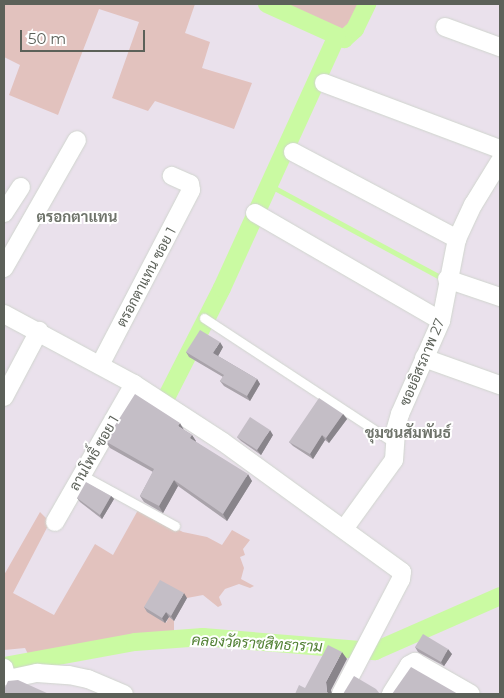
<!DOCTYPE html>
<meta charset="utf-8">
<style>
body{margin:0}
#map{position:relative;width:504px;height:698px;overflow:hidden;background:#eae1ec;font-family:Montserrat,Sarabun,sans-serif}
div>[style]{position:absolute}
.green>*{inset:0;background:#e2c2be}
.stream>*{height:5px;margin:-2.5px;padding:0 2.5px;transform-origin:2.5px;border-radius:2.5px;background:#cafaa2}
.canal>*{height:18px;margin:-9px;padding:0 9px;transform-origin:9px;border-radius:9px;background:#cafaa2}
.roads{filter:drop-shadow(0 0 1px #d0d5ce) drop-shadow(0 0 1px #d0d5ce)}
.lane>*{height:9px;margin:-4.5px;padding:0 4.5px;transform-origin:4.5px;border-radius:4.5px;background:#fff}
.street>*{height:18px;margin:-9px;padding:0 9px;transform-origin:9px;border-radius:9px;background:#fff}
.wall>*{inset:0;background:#a9a3aa}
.shaded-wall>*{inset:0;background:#89858b}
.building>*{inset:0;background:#c4bec6}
span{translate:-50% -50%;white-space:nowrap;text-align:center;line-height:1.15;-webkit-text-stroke:4px #fff;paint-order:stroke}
.street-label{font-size:14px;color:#5c6159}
.neighbourhood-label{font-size:15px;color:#6e736a;font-weight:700}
.water-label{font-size:15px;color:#518033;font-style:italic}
.frame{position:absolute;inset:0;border:5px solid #5c6159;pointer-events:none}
.scale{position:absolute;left:20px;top:30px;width:125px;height:22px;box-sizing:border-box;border:2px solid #5c6159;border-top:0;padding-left:6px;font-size:15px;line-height:18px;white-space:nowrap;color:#5c6159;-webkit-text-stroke:4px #fff;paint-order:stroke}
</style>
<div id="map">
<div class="green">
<i style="clip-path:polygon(4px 4px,195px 4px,185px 33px,210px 42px,202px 68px,252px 83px,234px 129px,155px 101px,148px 111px,112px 98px,139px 22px,99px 9px,58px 115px,9px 95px,20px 65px,4px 57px)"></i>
<i style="clip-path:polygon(280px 4px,359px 4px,345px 32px)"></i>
<i style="clip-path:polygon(138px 510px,183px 532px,207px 537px,222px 545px,232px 530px,250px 540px,243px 549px,245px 555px,240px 557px,244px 568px,241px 579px,254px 586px,250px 588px,239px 584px,225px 589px,219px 597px,222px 605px,218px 607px,203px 595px,187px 598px,164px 585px,166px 623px,169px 617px,174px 621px,174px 632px,28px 654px,25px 648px,4px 650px,4px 575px,40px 512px,50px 522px,13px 593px,54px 615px,95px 544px,113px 555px)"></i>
</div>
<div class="stream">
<i style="left:269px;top:185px;width:192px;rotate:28.3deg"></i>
</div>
<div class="canal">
<i style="left:267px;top:4px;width:85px;rotate:24.4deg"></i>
<i style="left:344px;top:39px;width:15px;rotate:-42deg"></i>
<i style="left:355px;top:29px;width:28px;rotate:-64deg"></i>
<i style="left:167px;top:396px;width:121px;rotate:-63deg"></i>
<i style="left:222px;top:288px;width:277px;rotate:-65.5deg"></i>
<i style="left:4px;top:666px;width:133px;rotate:-10.4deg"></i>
<i style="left:135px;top:642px;width:68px;rotate:-4.2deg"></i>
<i style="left:203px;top:637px;width:173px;rotate:4.7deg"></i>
<i style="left:375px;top:651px;width:137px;rotate:-23.7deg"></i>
</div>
<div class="roads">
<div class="lane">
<i style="left:204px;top:318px;width:227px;rotate:33.3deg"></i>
<i style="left:82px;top:475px;width:106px;rotate:28.7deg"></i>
</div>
<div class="street">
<i style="left:445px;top:27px;width:59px;rotate:20deg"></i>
<i style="left:324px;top:83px;width:188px;rotate:20.6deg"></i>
<i style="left:293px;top:152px;width:186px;rotate:27.9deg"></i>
<i style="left:4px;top:213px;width:31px;rotate:-57deg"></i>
<i style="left:255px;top:213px;width:215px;rotate:30.1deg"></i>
<i style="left:4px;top:268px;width:147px;rotate:-60.3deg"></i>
<i style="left:447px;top:279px;width:56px;rotate:18.8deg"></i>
<i style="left:4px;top:314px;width:148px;rotate:28.3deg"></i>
<i style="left:134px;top:384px;width:106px;rotate:33.1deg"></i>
<i style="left:223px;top:442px;width:221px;rotate:36deg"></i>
<i style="left:402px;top:572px;width:7px;rotate:98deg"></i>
<i style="left:401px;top:579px;width:130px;rotate:117.6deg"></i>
<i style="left:424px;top:358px;width:81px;rotate:19.6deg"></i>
<i style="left:100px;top:365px;width:197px;rotate:-62.5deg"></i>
<i style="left:191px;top:190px;width:6px;rotate:-99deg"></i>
<i style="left:190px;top:184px;width:20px;rotate:-156deg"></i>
<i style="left:4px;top:397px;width:75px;rotate:-62.1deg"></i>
<i style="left:55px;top:522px;width:159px;rotate:-60.2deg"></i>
<i style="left:344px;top:529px;width:85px;rotate:-54.1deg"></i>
<i style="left:394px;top:460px;width:32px;rotate:-86deg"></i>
<i style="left:396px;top:428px;width:15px;rotate:-74deg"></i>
<i style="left:400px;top:414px;width:102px;rotate:-66.2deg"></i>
<i style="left:441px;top:321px;width:84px;rotate:-79deg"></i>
<i style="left:457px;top:239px;width:38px;rotate:-65deg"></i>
<i style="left:473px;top:205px;width:52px;rotate:-58.5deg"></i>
<i style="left:4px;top:668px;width:8px;rotate:76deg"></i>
<i style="left:6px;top:676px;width:7px;rotate:16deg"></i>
<i style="left:13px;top:678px;width:25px;rotate:-12deg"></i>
<i style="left:37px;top:673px;width:32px;rotate:4deg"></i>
<i style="left:69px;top:675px;width:19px;rotate:12deg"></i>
<i style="left:88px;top:679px;width:39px;rotate:23deg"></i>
<i style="left:391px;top:694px;width:34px;rotate:-58deg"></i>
<i style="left:409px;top:665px;width:7px;rotate:-27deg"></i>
<i style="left:415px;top:662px;width:64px;rotate:29.7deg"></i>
</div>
</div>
<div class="wall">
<i style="clip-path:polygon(223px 347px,218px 356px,257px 379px,260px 384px,250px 401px,224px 386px,220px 381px,223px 377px,189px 357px,186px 352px)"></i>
<i style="clip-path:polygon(343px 414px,347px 419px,329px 443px,325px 440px,313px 459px,293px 446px,289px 442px)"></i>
<i style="clip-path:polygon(184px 430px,192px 435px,196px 442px,252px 481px,227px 521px,178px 486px,163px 513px,144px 502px,140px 496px,153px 472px,110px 448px,105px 441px)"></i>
<i style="clip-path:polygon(273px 435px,261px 455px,241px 441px,237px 437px)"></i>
<i style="clip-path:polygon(111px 496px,114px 499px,102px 519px,80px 502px,77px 498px)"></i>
<i style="clip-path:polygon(187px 598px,174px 621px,169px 617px,165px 623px,147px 612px,144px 607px)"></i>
<i style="clip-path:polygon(415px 647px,452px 654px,444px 666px,418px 652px)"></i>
</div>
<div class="shaded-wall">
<i style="clip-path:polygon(220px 342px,223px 347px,217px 358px,213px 353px)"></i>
<i style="clip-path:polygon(257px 379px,260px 384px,250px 401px,247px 396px)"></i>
<i style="clip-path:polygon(343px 414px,347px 419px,329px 443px,326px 438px)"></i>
<i style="clip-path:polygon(180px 423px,184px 430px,178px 426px)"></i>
<i style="clip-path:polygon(270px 430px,273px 435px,261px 455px,257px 450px)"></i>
<i style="clip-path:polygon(192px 435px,196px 441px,194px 444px,190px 438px)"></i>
<i style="clip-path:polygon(322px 435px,325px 440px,313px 459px,310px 454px)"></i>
<i style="clip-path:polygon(248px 474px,252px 481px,227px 521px,223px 514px)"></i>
<i style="clip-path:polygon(174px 480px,178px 486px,163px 513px,159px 506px)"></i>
<i style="clip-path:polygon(111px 496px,114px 499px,102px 519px,100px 515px)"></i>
<i style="clip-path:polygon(184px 593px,187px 598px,174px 621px,171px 616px)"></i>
<i style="clip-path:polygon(166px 612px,169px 617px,165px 623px,162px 618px)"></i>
<i style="clip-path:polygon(448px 649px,452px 654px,444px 666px,441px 662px)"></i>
<i style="clip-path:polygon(342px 652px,347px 659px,331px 690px,332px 694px,328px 694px,327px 692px,326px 682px)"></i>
</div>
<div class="building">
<i style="clip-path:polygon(200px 330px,220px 342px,213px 353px,257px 379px,247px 396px,220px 381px,224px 375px,186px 352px)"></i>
<i style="clip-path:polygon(135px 394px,180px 423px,178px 426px,192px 435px,190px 438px,248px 474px,223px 514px,174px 480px,159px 506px,140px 496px,154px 469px,105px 441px)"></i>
<i style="clip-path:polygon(319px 398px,343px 414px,326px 438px,322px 435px,310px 454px,289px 442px)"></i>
<i style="clip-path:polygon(250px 417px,270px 430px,257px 450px,237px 437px)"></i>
<i style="clip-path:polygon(86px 482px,111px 496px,100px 515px,77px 498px)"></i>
<i style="clip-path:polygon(160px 580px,184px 593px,171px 616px,166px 612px,162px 618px,144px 607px)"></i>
<i style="clip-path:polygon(423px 634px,448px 649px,441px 662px,415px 647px)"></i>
<i style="clip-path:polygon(328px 645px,342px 652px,326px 682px,327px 692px,329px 694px,295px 694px,299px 685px,305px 688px)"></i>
<i style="clip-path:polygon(411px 667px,458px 694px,392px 694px)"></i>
<i style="clip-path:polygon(354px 676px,376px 689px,380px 694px,343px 694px)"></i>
<i style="clip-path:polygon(18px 680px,49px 694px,4px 694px,4px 690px,8px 681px)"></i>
</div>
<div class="street-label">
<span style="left:146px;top:277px;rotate:-62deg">ตรอกตาแทน ซอย 1</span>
<span style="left:422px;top:362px;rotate:-67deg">ซอยอิสรภาพ 27</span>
<span style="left:94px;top:453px;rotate:-60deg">ลานโพธิ์ ซอย 1</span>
</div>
<div class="neighbourhood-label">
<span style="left:77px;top:217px">ตรอกตาแทน</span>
<span style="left:408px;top:433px">ชุมชนสัมพันธ์</span>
</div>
<div class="water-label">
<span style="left:257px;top:643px;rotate:3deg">คลองวัดราชสิทธาราม</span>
</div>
<div class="frame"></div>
<div class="scale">50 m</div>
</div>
